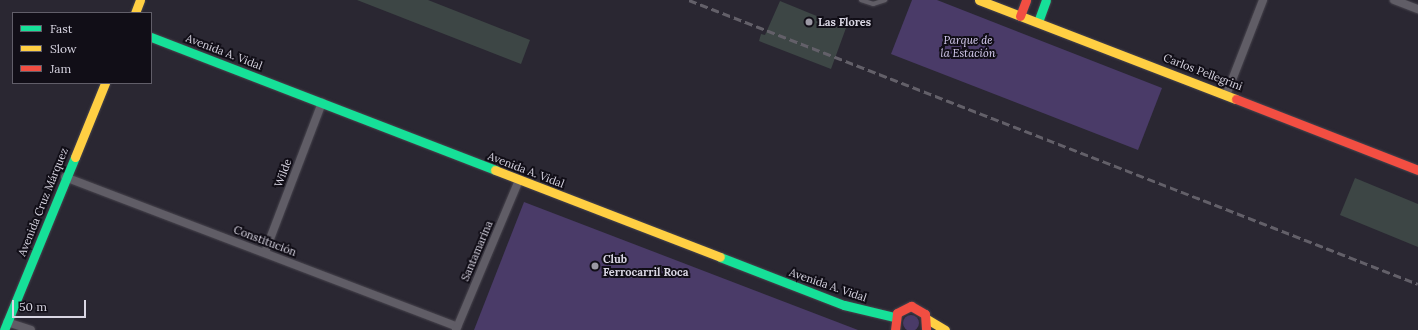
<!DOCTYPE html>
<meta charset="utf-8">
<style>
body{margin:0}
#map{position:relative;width:1418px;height:330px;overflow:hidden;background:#2a2732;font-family:Lora,serif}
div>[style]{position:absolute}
.green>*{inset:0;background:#4a3b68}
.round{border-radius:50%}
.building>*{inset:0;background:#3d4645}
.roads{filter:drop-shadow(0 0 1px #47444d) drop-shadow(0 0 1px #47444d)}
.lane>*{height:4px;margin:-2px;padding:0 2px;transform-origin:2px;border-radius:2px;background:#605d66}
.street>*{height:8px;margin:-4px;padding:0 4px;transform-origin:4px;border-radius:4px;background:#605d66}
.fast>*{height:9px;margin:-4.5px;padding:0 4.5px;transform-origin:4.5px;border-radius:4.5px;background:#16e098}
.slow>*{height:9px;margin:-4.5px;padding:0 4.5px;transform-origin:4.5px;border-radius:4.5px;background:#ffcf43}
.jam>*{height:9px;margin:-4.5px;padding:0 4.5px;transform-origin:4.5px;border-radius:4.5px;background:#f24e42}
.rail>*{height:3px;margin-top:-1.5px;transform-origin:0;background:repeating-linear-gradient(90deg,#636069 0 8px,transparent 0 12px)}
.dots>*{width:11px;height:11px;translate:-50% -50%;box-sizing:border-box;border:2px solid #110e17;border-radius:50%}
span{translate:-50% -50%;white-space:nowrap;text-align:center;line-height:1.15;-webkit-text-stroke:4px #110e17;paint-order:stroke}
.poi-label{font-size:11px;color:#d9d6e3;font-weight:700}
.left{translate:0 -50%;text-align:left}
.park-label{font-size:11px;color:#dad0f4;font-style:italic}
.street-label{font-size:11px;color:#d9d6e3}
.legend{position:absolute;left:12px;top:12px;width:140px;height:72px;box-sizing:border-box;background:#110e17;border:1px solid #615e69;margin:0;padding:5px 7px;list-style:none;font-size:12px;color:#d9d6e3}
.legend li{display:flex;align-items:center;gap:8px;height:20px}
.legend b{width:20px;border:1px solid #615e69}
.scale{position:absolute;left:12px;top:300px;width:74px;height:18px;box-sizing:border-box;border:2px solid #d9d6e3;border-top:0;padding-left:5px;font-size:12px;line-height:14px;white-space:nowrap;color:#d9d6e3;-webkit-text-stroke:3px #110e17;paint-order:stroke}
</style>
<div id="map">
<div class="green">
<i style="clip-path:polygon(912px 0,937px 0,1162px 88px,1138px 150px,891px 54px)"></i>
<i style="clip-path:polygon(524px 202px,858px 330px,474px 330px)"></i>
<i class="round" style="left:903px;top:315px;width:16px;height:16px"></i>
</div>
<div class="building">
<i style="clip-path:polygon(357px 0,428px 0,530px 40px,521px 64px)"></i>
<i style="clip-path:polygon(780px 1px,846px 28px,831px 69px,759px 41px,761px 34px,765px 35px)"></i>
<i style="clip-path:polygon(1355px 178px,1418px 204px,1418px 247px,1340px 215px)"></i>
</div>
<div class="roads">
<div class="lane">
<i style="left:861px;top:0;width:13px;rotate:18deg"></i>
<i style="left:873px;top:4px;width:13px;rotate:-18deg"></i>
</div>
<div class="street">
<i style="left:1394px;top:0;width:26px;rotate:21deg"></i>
<i style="left:1227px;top:93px;width:100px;rotate:-68.8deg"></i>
<i style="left:65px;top:177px;width:420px;rotate:20.9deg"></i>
<i style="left:265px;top:252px;width:160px;rotate:-69.1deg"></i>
<i style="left:7px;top:322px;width:25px;rotate:18deg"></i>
<i style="left:456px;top:330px;width:163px;rotate:-67.2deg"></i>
</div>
<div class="fast">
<i style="left:1038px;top:22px;width:23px;rotate:-70deg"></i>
<i style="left:151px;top:37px;width:369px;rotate:21.1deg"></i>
<i style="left:720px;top:257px;width:133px;rotate:21.2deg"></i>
<i style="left:844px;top:305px;width:51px;rotate:13.5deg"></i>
<i style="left:4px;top:330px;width:187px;rotate:-67.7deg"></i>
</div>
<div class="slow">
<i style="left:979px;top:0;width:275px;rotate:21.1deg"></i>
<i style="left:135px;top:13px;width:14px;rotate:-69deg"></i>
<i style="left:75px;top:157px;width:80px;rotate:-67.9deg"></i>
<i style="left:495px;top:170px;width:241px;rotate:21.1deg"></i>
<i style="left:927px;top:319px;width:21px;rotate:31deg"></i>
</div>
<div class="jam">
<i style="left:1020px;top:16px;width:17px;rotate:-69deg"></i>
<i style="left:1236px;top:99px;width:195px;rotate:21.3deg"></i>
<i style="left:895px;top:330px;width:17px;rotate:-83deg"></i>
<i style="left:897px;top:313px;width:16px;rotate:-27deg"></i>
<i style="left:911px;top:306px;width:16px;rotate:30deg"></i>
<i style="left:925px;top:314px;width:16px;rotate:86deg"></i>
</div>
</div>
<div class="rail">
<i style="left:689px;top:0;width:782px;rotate:21.28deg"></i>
</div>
<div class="dots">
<i style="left:809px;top:22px;background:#9c99a5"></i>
<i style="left:595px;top:266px;background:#9c99a5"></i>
</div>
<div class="poi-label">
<span class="left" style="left:818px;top:22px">Las Flores</span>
<span class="left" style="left:603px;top:266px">Club<br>Ferrocarril Roca</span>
</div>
<div class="park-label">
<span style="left:968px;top:47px">Parque de<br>la Estación</span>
</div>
<div class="street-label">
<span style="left:224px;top:52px;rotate:21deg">Avenida A. Vidal</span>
<span style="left:1203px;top:72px;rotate:21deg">Carlos Pellegrini</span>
<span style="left:526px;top:170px;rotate:21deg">Avenida A. Vidal</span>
<span style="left:283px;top:173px;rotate:-69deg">Wilde</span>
<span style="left:43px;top:202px;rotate:-68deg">Avenida Cruz Márquez</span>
<span style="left:265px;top:241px;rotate:21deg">Constitución</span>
<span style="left:477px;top:251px;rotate:-67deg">Santamarina</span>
<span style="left:828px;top:285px;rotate:19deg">Avenida A. Vidal</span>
</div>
<ul class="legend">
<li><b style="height:5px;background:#16e098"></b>Fast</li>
<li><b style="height:5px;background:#ffcf43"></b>Slow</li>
<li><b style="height:5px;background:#f24e42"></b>Jam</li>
</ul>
<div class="scale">50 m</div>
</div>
